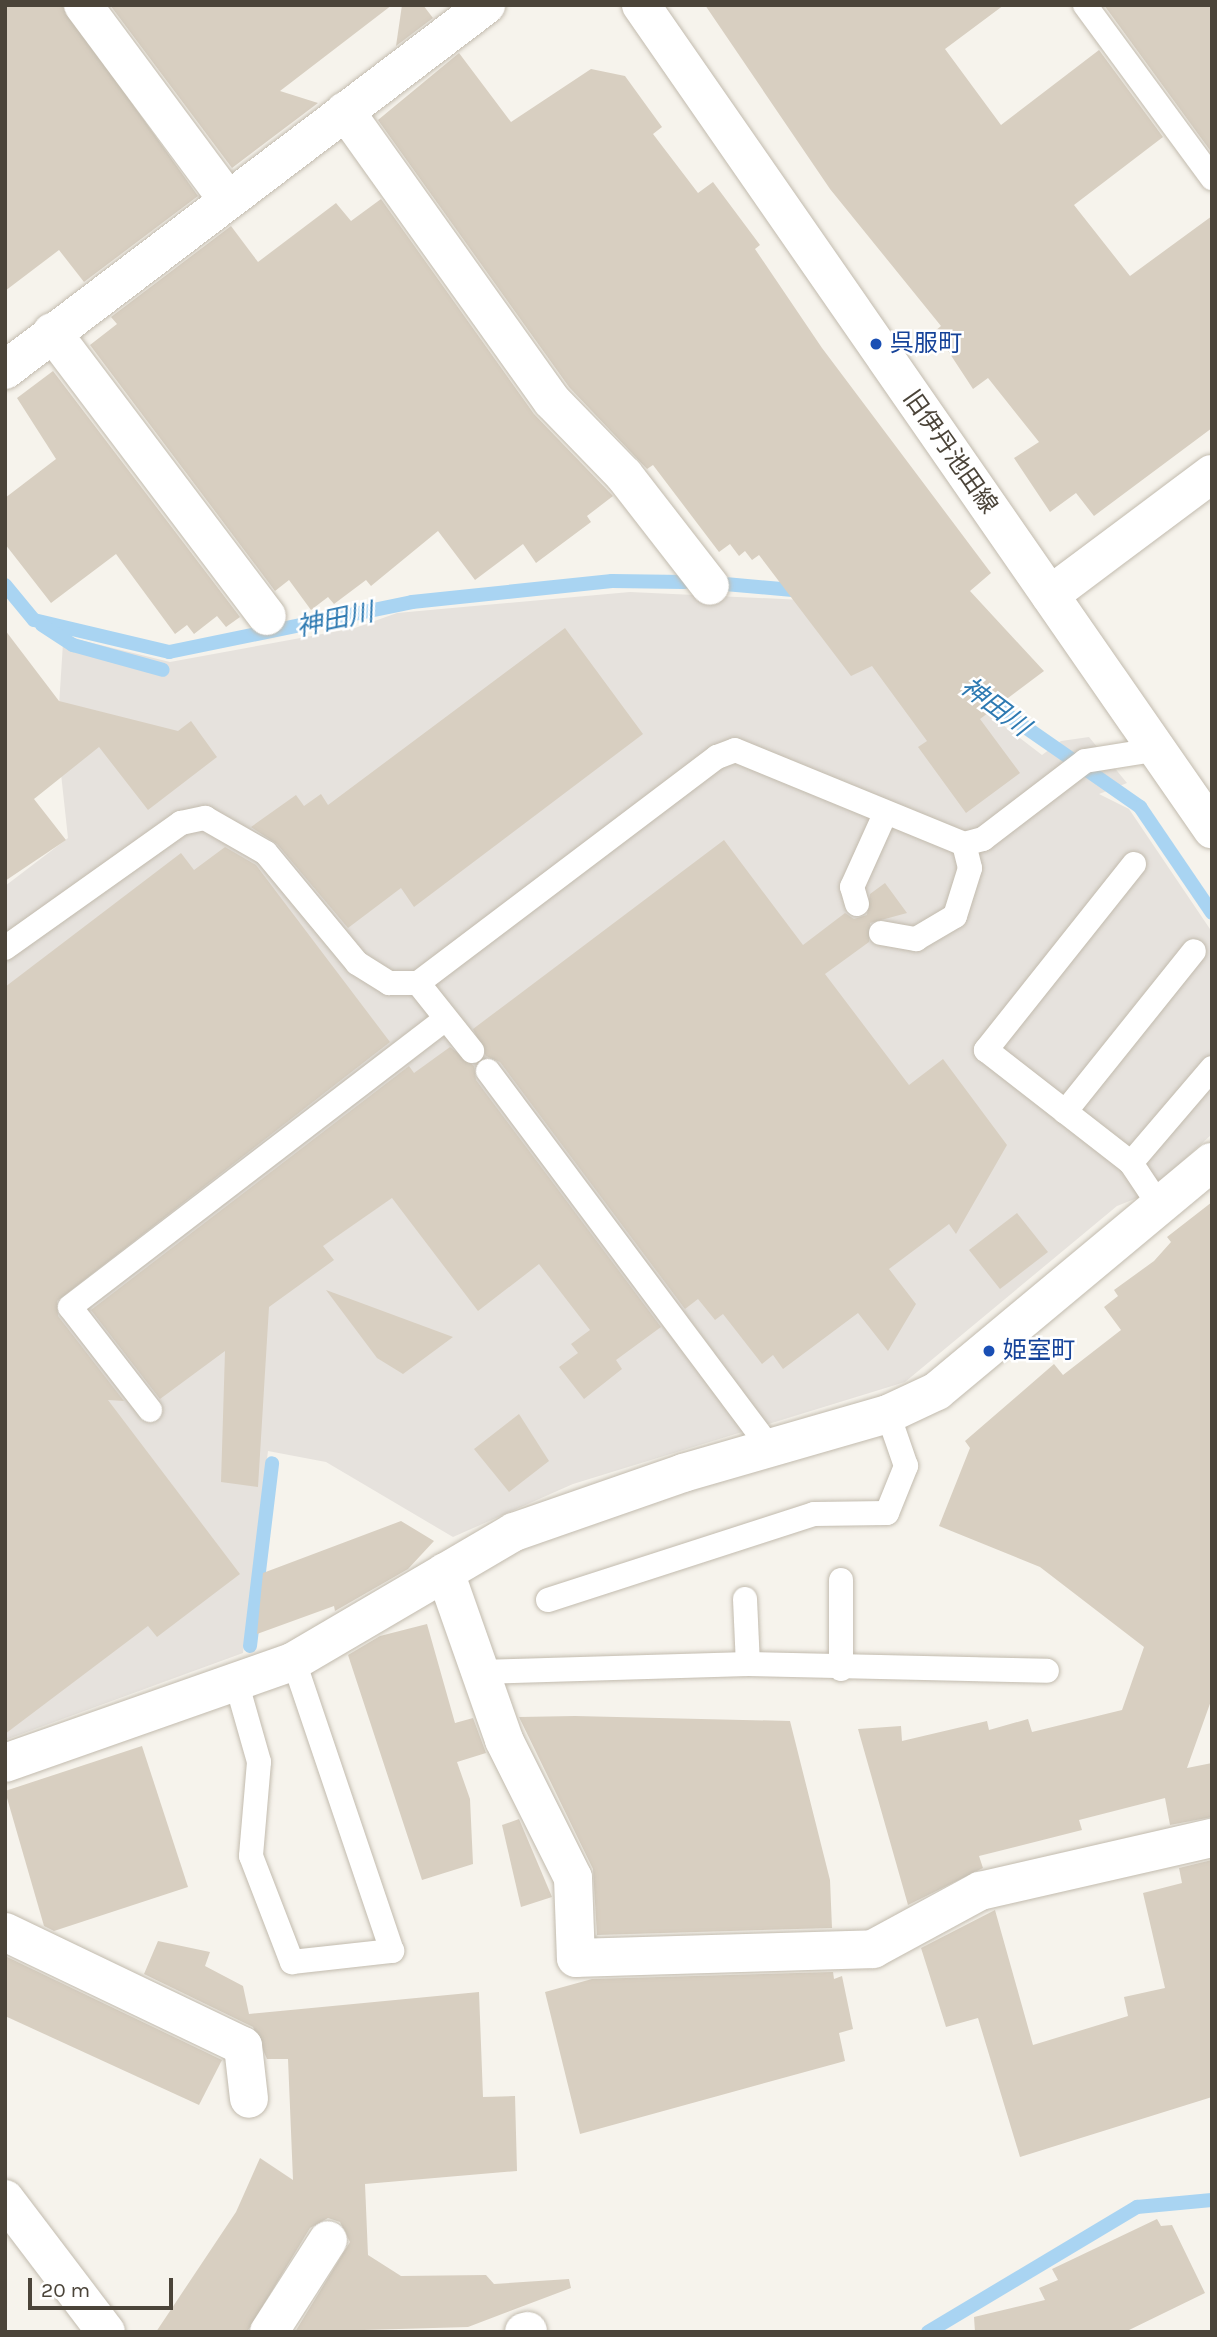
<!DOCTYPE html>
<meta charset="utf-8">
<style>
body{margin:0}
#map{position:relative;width:1217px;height:2337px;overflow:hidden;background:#f6f3ec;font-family:Karla,"Noto Sans JP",sans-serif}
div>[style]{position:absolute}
.industrial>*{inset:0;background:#e6e2dd}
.stream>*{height:14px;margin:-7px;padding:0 7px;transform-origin:7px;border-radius:7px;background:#a9d4f2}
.building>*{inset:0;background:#d8cfc1}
.roads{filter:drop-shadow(0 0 2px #c2bbae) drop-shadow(0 0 2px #c2bbae)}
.service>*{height:24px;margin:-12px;padding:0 12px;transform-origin:12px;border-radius:12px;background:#fff}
.minor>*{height:38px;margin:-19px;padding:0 19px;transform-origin:19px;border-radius:19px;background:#fff}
.tertiary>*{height:38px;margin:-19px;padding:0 19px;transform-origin:19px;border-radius:19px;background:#fff}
.dots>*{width:19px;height:19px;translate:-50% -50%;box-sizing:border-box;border:4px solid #fff;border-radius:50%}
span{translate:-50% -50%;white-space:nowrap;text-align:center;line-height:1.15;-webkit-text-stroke:5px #fff;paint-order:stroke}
.transit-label{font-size:24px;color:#164399}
.left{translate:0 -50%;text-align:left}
.street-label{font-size:24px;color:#4b4439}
.water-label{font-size:26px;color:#2e7ab2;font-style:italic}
.frame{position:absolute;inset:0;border:7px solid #4b4439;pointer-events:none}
.scale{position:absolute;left:28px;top:2278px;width:145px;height:32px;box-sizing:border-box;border:4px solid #4b4439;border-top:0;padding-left:9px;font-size:21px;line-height:24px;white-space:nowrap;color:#4b4439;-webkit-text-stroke:5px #fff;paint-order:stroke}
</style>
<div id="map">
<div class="industrial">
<i style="clip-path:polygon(630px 592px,803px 600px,986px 712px,1042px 755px,1061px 741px,1089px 737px,1127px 783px,1099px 794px,1129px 809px,1212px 932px,1212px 1134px,1147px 1194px,1117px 1206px,905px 1382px,573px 1484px,453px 1537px,326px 1462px,268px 1451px,243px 1653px,5px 1740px,5px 886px,68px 838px,57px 737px,63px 643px,79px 652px,80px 640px,170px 662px,355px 628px,397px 613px)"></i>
</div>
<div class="stream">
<i style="left:725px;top:584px;width:79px;rotate:5.1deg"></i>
<i style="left:5px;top:585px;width:45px;rotate:50.4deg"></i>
<i style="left:34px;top:620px;width:139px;rotate:13.3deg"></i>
<i style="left:169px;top:652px;width:248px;rotate:-11.6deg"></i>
<i style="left:412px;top:602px;width:201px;rotate:-6deg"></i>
<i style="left:612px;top:581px;width:73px;rotate:0.8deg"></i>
<i style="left:42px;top:625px;width:37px;rotate:33deg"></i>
<i style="left:73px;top:645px;width:93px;rotate:15.5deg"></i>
<i style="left:982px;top:697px;width:193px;rotate:34.8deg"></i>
<i style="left:1140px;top:807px;width:128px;rotate:55.8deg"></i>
<i style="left:250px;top:1646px;width:184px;rotate:-83.1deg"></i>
<i style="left:928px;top:2332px;width:244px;rotate:-30.9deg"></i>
<i style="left:1137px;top:2207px;width:75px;rotate:-5.3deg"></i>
</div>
<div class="building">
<i style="clip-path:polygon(5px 5px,62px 5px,198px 196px,84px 282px,59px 250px,5px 291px)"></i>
<i style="clip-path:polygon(110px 5px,392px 5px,280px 91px,318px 103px,232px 168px)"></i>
<i style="clip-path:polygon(402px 5px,423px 5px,433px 18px,396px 46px)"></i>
<i style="clip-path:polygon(705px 5px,1004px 5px,945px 49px,1001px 125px,1099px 50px,1163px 137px,1074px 205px,1130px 276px,1212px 216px,1212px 428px,1094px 516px,1076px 493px,1050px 512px,1014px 458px,1039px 442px,988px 378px,973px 389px,935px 331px,941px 326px,830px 189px)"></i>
<i style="clip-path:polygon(1104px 5px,1212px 5px,1212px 153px)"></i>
<i style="clip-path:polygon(459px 53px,511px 122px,591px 69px,625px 76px,662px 127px,653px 134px,698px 193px,713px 182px,760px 245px,755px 249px,822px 348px,991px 573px,970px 591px,1044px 671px,980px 719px,1020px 773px,966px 813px,918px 747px,927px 741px,872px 666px,851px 676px,759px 555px,752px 560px,745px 551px,739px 556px,730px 544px,719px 552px,653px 465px,647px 469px,569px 387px,378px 120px)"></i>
<i style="clip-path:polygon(381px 199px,534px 414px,613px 496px,587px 516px,591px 522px,536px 563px,523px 544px,475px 580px,438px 531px,371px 586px,366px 580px,334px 604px,328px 597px,311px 610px,289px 580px,275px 591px,90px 345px,117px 324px,111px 317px,231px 226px,258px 262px,336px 203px,351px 221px)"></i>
<i style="clip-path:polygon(53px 371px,240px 617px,226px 627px,217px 616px,194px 634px,187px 625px,175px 634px,116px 554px,51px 603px,5px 544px,5px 498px,56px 459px,17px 398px)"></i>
<i style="clip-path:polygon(565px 628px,643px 734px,414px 907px,401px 888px,348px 928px,277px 844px,251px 827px,296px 795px,304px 806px,321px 794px,328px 805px)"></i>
<i style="clip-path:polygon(5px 630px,59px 701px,178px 731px,191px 721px,217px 757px,148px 810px,99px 747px,34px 799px,66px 840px,5px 881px)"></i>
<i style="clip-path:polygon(724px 840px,803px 945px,845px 913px,854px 919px,867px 915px,870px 894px,885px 883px,907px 913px,870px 923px,869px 942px,825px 974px,909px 1085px,943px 1059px,1007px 1145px,956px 1234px,949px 1224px,889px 1269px,916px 1304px,888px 1351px,858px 1313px,783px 1369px,773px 1355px,762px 1364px,723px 1314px,715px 1320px,698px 1299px,685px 1309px,500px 1062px,486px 1056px,473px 1029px)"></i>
<i style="clip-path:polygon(225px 847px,256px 865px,390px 1042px,57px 1301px,58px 1316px,124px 1401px,108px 1400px,240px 1574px,157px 1637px,148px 1626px,5px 1734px,5px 987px,181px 853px,194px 870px)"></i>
<i style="clip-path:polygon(450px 1047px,474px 1066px,476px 1080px,661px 1327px,616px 1360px,622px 1369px,584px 1399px,559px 1367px,578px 1353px,571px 1344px,590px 1330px,539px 1264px,478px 1311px,392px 1198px,323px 1246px,334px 1260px,269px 1307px,258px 1487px,221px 1482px,225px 1351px,160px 1399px,91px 1310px,409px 1066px,414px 1073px)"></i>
<i style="clip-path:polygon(1212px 1202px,1212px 1698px,1187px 1768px,1212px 1763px,1212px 1817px,1170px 1825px,1165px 1798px,1079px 1820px,1082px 1830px,979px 1856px,983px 1868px,908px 1905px,858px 1729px,901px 1726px,902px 1741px,987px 1721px,989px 1730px,1028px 1719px,1032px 1732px,1122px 1710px,1144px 1647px,1040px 1567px,939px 1526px,970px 1448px,965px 1441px,1054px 1364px,1063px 1375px,1121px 1330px,1104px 1307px,1118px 1296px,1114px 1290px,1154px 1261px,1171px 1242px,1167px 1237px)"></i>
<i style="clip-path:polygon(1017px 1213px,1048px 1252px,1000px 1289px,969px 1250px)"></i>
<i style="clip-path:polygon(326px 1290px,453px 1337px,403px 1374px,377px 1358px)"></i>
<i style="clip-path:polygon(519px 1414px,549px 1461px,509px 1492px,474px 1449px)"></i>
<i style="clip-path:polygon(401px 1521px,434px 1541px,408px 1569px,335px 1611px,334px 1606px,257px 1634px,263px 1573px)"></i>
<i style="clip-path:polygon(427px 1624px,455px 1723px,473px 1718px,486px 1753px,457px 1762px,470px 1799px,473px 1864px,422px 1880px,348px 1655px,380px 1636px)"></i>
<i style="clip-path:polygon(575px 1716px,790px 1721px,830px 1880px,832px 1928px,597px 1935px,593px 1869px,519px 1717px)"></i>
<i style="clip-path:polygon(142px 1746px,188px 1887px,54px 1931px,44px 1926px,5px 1791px)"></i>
<i style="clip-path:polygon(519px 1819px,552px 1897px,521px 1907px,502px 1825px)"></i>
<i style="clip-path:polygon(1212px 1860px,1212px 2097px,1020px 2157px,978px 2018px,946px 2027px,921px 1948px,995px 1910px,1033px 2045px,1128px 2016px,1124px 1997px,1165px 1988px,1143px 1893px,1182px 1883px,1179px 1868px)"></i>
<i style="clip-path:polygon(158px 1941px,210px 1952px,205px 1966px,243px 1986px,249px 2014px,479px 1992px,483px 2097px,515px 2096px,517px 2171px,365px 2184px,368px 2255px,401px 2276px,486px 2275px,494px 2284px,569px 2279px,571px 2288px,468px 2327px,295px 2332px,350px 2242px,340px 2222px,328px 2218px,310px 2228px,247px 2332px,156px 2332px,236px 2212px,260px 2158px,293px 2180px,288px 2059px,267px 2059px,253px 2027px,144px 1974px)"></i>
<i style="clip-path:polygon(5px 1956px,222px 2060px,199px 2105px,5px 2016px)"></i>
<i style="clip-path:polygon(833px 1972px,834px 1979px,842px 1976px,853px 2029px,839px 2033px,845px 2061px,580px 2134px,545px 1992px,592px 1979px)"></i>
<i style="clip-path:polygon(1157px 2219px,1161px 2226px,1172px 2225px,1205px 2293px,1125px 2332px,975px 2332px,974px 2317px,1045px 2300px,1039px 2288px,1058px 2280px,1052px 2269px)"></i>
</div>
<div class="roads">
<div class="service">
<i style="left:1085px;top:5px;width:215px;rotate:53.7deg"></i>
<i style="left:1134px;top:864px;width:238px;rotate:128.5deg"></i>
<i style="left:986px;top:1050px;width:184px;rotate:37.9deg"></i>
<i style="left:1131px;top:1163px;width:54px;rotate:56.3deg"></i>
<i style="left:857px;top:904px;width:18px;rotate:-106deg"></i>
<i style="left:852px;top:887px;width:80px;rotate:-65.7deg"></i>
<i style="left:881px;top:933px;width:36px;rotate:10deg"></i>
<i style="left:916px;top:939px;width:45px;rotate:-30.5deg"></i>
<i style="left:955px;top:916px;width:50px;rotate:-72.6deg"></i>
<i style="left:970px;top:868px;width:25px;rotate:-104deg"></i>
<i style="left:5px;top:948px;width:216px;rotate:-35.4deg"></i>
<i style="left:181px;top:823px;width:25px;rotate:-12deg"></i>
<i style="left:205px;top:818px;width:70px;rotate:29.8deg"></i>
<i style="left:266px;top:853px;width:143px;rotate:50.4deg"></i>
<i style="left:357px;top:963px;width:38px;rotate:32deg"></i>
<i style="left:389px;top:983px;width:29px"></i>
<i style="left:418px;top:983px;width:87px;rotate:51.5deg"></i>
<i style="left:418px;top:983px;width:375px;rotate:-37.1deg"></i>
<i style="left:717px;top:757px;width:19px;rotate:-21deg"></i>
<i style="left:735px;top:750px;width:248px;rotate:22.3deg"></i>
<i style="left:964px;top:844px;width:20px;rotate:-15deg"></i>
<i style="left:983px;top:839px;width:128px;rotate:-37.4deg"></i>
<i style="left:1085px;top:761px;width:76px;rotate:-9.1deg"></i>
<i style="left:488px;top:1071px;width:471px;rotate:53.2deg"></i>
<i style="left:1065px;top:1112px;width:206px;rotate:-51.3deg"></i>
<i style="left:1131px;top:1163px;width:125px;rotate:-49.5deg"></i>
<i style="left:150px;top:1410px;width:130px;rotate:-127.8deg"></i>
<i style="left:70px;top:1307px;width:471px;rotate:-37.5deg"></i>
<i style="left:745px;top:1599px;width:65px;rotate:87.4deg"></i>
<i style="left:548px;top:1600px;width:280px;rotate:-17.9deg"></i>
<i style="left:814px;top:1514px;width:73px;rotate:-0.8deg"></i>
<i style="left:887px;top:1513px;width:51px;rotate:-68deg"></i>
<i style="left:906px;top:1466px;width:55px;rotate:-109.1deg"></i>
<i style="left:841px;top:1669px;width:89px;rotate:-90deg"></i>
<i style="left:480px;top:1672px;width:268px;rotate:-1.7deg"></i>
<i style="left:748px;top:1664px;width:299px;rotate:1.3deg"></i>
<i style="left:236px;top:1681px;width:84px;rotate:74.1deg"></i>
<i style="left:259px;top:1762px;width:94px;rotate:94.9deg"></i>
<i style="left:251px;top:1856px;width:114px;rotate:68.9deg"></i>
<i style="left:292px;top:1962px;width:101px;rotate:-6.3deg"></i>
<i style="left:392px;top:1951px;width:306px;rotate:-108.7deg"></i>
</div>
<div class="minor">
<i style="left:83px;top:5px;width:243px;rotate:53.4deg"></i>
<i style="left:345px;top:111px;width:356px;rotate:54.5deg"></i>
<i style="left:552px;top:401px;width:103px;rotate:45.8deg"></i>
<i style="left:624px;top:475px;width:140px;rotate:52.2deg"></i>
<i style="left:52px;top:332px;width:356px;rotate:52.9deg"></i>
<i style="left:5px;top:370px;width:604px;rotate:-37.19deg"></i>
<i style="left:1050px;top:595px;width:202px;rotate:-36.8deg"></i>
<i style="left:445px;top:1572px;width:178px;rotate:70.6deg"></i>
<i style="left:504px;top:1740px;width:154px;rotate:63.4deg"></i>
<i style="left:573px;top:1878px;width:80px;rotate:87.9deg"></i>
<i style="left:576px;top:1958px;width:297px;rotate:-1.7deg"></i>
<i style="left:873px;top:1949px;width:122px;rotate:-28.5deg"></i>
<i style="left:980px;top:1891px;width:238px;rotate:-12.9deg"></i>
<i style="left:5px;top:1763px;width:306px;rotate:-19.4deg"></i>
<i style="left:294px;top:1661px;width:255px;rotate:-30.4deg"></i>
<i style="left:514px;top:1532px;width:179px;rotate:-19.2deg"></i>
<i style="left:683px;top:1473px;width:213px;rotate:-16.1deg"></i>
<i style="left:888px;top:1414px;width:54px;rotate:-25.1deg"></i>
<i style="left:937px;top:1391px;width:358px;rotate:-39.8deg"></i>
<i style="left:5px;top:1932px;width:264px;rotate:25.6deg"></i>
<i style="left:243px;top:2046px;width:53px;rotate:83.5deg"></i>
<i style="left:5px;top:2199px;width:167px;rotate:52.8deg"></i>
<i style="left:269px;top:2332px;width:109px;rotate:-57.3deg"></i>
<i style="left:524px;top:2332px;width:4px;rotate:-14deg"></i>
</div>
<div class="tertiary">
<i style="left:641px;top:5px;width:1003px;rotate:55.28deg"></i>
</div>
</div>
<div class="dots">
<i style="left:876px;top:344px;background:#1a4fb4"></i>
<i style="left:989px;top:1351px;background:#1a4fb4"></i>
</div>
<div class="transit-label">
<span class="left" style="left:890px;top:344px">呉服町</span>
<span class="left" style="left:1003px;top:1351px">姫室町</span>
</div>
<div class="street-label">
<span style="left:950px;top:452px;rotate:55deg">旧伊丹池田線</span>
</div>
<div class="water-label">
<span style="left:335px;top:620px;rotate:-12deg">神田川</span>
<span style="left:995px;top:707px;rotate:37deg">神田川</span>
</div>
<div class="frame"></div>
<div class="scale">20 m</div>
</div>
